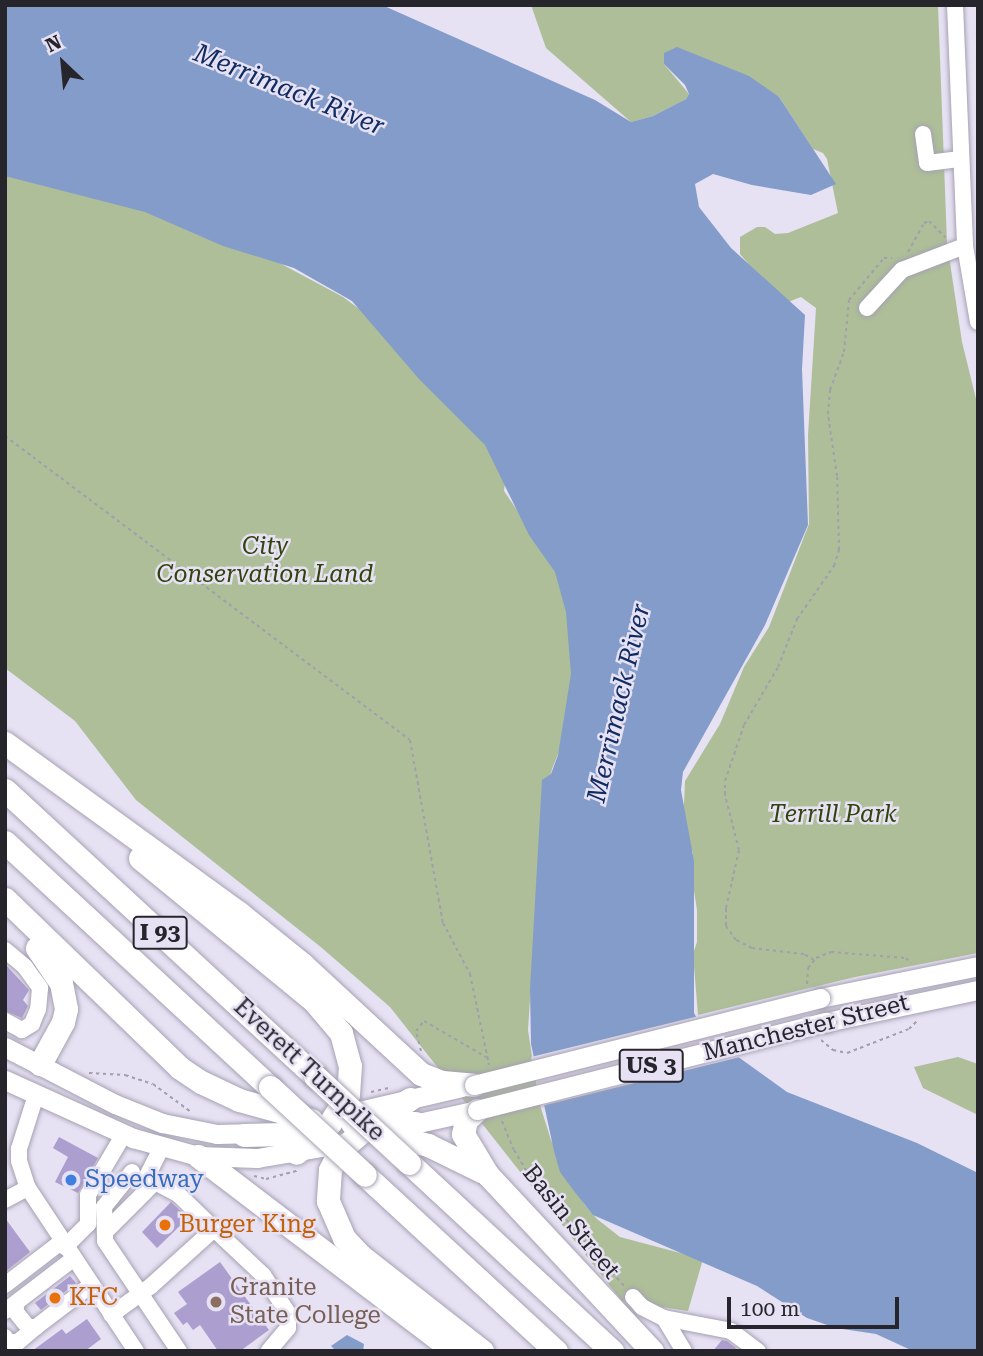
<!DOCTYPE html>
<style>
body{margin:0}
#map{position:relative;width:983px;height:1356px;overflow:hidden;background:#e6e1f3;font-family:"Roboto Serif",serif}
div>[style]{position:absolute}
.green>*{inset:0;background:#adbe98}
.water>*{inset:0;background:#839cc9}
.pier>*{inset:0;background:#e6e1f3}
.building>*{inset:0;background:#ac9ecf}
.path>*{height:2px;margin-top:-1px;transform-origin:0;background:repeating-linear-gradient(90deg,#a29eac 0 3.5px,transparent 0 7px)}
.roads{filter:drop-shadow(0 0 2px #a5a1b2) drop-shadow(0 0 2px #a5a1b2)}
.minor>*{height:16px;margin:-8px;padding:0 8px;transform-origin:8px;border-radius:8px;background:#fff}
.major>*{height:19px;margin:-9.5px;padding:0 9.5px;transform-origin:9.5px;border-radius:9.5px;background:#fff}
.highway>*{height:23px;margin:-11.5px;padding:0 11.5px;transform-origin:11.5px;border-radius:11.5px;background:#fff}
.bridges{filter:drop-shadow(0 0 2px #a5a1b2) drop-shadow(0 0 2px #a5a1b2)}
.major-bridge>*{height:19px;margin:-9.5px;padding:0 9.5px;transform-origin:9.5px;border-radius:9.5px;background:#fff}
.highway-bridge>*{height:23px;margin:-11.5px;padding:0 11.5px;transform-origin:11.5px;border-radius:11.5px;background:#fff}
.dots>*{width:19px;height:19px;translate:-50% -50%;box-sizing:border-box;border:4px solid #e6e1f3;border-radius:50%}
span{translate:-50% -50%;white-space:nowrap;text-align:center;line-height:1.15;-webkit-text-stroke:5px #e6e1f3;paint-order:stroke}
.shield-label span{padding:2px 5px;background:#e6e1f3;border:2px solid;border-radius:5px;-webkit-text-stroke-width:0}
.shield-label{font-size:23px;color:#27252c;font-weight:700}
.park-label{font-size:24px;color:#32440d;font-style:italic}
.street-label{font-size:24px;color:#27252c}
.shop-label{font-size:24px;color:#366cbe}
.left{translate:0 -50%;text-align:left}
.food-label{font-size:24px;color:#c56008}
.education-label{font-size:24px;color:#785e54}
.water-label{font-size:26px;color:#112c62;font-style:italic}
.frame{position:absolute;inset:0;border:7px solid #27252c;pointer-events:none}
.north{position:absolute;left:28px;top:28px;width:70px;height:70px;-webkit-text-stroke:5px #e6e1f3;paint-order:stroke;rotate:334deg;font-size:19px;font-weight:700;line-height:28px;text-align:center;color:#27252c}
.north::after{content:'';display:block;margin:auto;width:24px;height:32px;background:#27252c;clip-path:polygon(50% 0,100% 100%,50% 72%,0 100%)}
.scale{position:absolute;left:727px;top:1297px;width:172px;height:32px;box-sizing:border-box;border:4px solid #27252c;border-top:0;padding-left:9px;font-size:21px;line-height:24px;white-space:nowrap;color:#27252c;-webkit-text-stroke:5px #e6e1f3;paint-order:stroke}
</style>
<div id="map">
<div class="green">
<i style="clip-path:polygon(531px 5px,938px 5px,947px 243px,962px 342px,978px 407px,978px 953px,855px 977px,698px 1015px,693px 954px,697px 942px,697px 910px,690px 865px,693px 853px,683px 827px,685px 781px,720px 724px,744px 667px,769px 627px,809px 524px,808px 435px,816px 308px,801px 297px,783px 304px,740px 254px,740px 237px,757px 227px,765px 227px,775px 234px,788px 233px,838px 213px,827px 159px,823px 153px,813px 149px,779px 97px,664px 64px,689px 94px,686px 99px,653px 116px,631px 122px,546px 48px)"></i>
<i style="clip-path:polygon(5px 171px,82px 187px,272px 259px,343px 297px,381px 325px,442px 381px,506px 473px,504px 491px,553px 563px,581px 639px,568px 729px,552px 769px,543px 803px,528px 1030px,539px 1102px,551px 1140px,584px 1204px,597px 1219px,620px 1237px,703px 1259px,688px 1311px,622px 1301px,390px 1007px,322px 948px,136px 800px,75px 721px,5px 668px)"></i>
<i style="clip-path:polygon(958px 1057px,978px 1064px,978px 1115px,923px 1088px,914px 1067px)"></i>
</div>
<div class="water">
<i style="clip-path:polygon(5px 5px,382px 5px,595px 100px,631px 122px,653px 116px,686px 99px,689px 94px,685px 85px,664px 64px,664px 53px,677px 47px,749px 76px,779px 97px,836px 184px,811px 195px,752px 185px,713px 174px,695px 184px,699px 207px,731px 248px,805px 315px,802px 369px,808px 525px,765px 625px,683px 772px,681px 790px,694px 861px,694px 1013px,705px 1033px,787px 1092px,917px 1143px,978px 1173px,978px 1351px,913px 1351px,876px 1334px,836px 1328px,807px 1318px,757px 1286px,593px 1215px,574px 1191px,560px 1172px,554px 1151px,531px 1044px,530px 989px,542px 780px,551px 774px,558px 755px,571px 674px,566px 612px,555px 572px,529px 535px,485px 445px,419px 379px,352px 301px,294px 268px,223px 246px,145px 212px,5px 176px)"></i>
<i style="clip-path:polygon(347px 1335px,364px 1344px,363px 1351px,336px 1351px,331px 1346px)"></i>
</div>
<div class="pier">
<i style="clip-path:polygon(699px 1016px,708px 1031px,744px 1056px,541px 1106px,531px 1057px)"></i>
</div>
<div class="building">
<i style="clip-path:polygon(5px 964px,29px 990px,23px 1000px,28px 1006px,22px 1018px,5px 1011px)"></i>
<i style="clip-path:polygon(59px 1137px,98px 1158px,78px 1193px,55px 1182px,68px 1157px,53px 1148px)"></i>
<i style="clip-path:polygon(171px 1202px,188px 1218px,157px 1248px,142px 1232px)"></i>
<i style="clip-path:polygon(5px 1218px,30px 1252px,5px 1272px)"></i>
<i style="clip-path:polygon(220px 1262px,269px 1330px,240px 1351px,218px 1351px,200px 1325px,193px 1330px,187px 1322px,183px 1325px,174px 1313px,187px 1304px,178px 1292px)"></i>
<i style="clip-path:polygon(70px 1276px,76px 1283px,41px 1310px,35px 1303px)"></i>
<i style="clip-path:polygon(87px 1319px,101px 1339px,85px 1351px,32px 1351px,62px 1329px,66px 1334px)"></i>
<i style="clip-path:polygon(722px 1340px,727px 1341px,736px 1348px,734px 1351px,713px 1351px)"></i>
</div>
<div class="path">
<i style="left:908px;top:252px;width:33px;rotate:-61deg"></i>
<i style="left:924px;top:223px;width:5px;rotate:-22deg"></i>
<i style="left:929px;top:221px;width:23px;rotate:45deg"></i>
<i style="left:5px;top:436px;width:506px;rotate:36.89deg"></i>
<i style="left:410px;top:740px;width:186px;rotate:79.8deg"></i>
<i style="left:443px;top:923px;width:58px;rotate:62.1deg"></i>
<i style="left:470px;top:974px;width:93px;rotate:78.2deg"></i>
<i style="left:814px;top:960px;width:12px;rotate:-149deg"></i>
<i style="left:804px;top:954px;width:52px;rotate:-173.4deg"></i>
<i style="left:752px;top:948px;width:18px;rotate:-153deg"></i>
<i style="left:736px;top:940px;width:17px;rotate:-126deg"></i>
<i style="left:726px;top:926px;width:18px;rotate:-90deg"></i>
<i style="left:726px;top:908px;width:59px;rotate:-77.4deg"></i>
<i style="left:739px;top:850px;width:57px;rotate:-104.3deg"></i>
<i style="left:725px;top:795px;width:14px;rotate:-90deg"></i>
<i style="left:725px;top:781px;width:59px;rotate:-71.3deg"></i>
<i style="left:744px;top:725px;width:67px;rotate:-59.6deg"></i>
<i style="left:778px;top:667px;width:52px;rotate:-68.4deg"></i>
<i style="left:797px;top:619px;width:65px;rotate:-55.1deg"></i>
<i style="left:834px;top:566px;width:17px;rotate:-73deg"></i>
<i style="left:839px;top:550px;width:74px;rotate:-91.5deg"></i>
<i style="left:837px;top:476px;width:63px;rotate:-98.3deg"></i>
<i style="left:828px;top:414px;width:24px;rotate:-85deg"></i>
<i style="left:830px;top:390px;width:40px;rotate:-69.8deg"></i>
<i style="left:844px;top:352px;width:52px;rotate:-84.5deg"></i>
<i style="left:849px;top:300px;width:55px;rotate:-50.2deg"></i>
<i style="left:884px;top:258px;width:8px"></i>
<i style="left:807px;top:984px;width:16px;rotate:-86deg"></i>
<i style="left:808px;top:968px;width:13px;rotate:-51deg"></i>
<i style="left:816px;top:958px;width:16px;rotate:-22deg"></i>
<i style="left:831px;top:952px;width:75px;rotate:4.6deg"></i>
<i style="left:906px;top:958px;width:7px;rotate:45deg"></i>
<i style="left:821px;top:1040px;width:16px;rotate:40deg"></i>
<i style="left:833px;top:1050px;width:14px;rotate:12deg"></i>
<i style="left:847px;top:1053px;width:66px;rotate:-21.2deg"></i>
<i style="left:909px;top:1029px;width:13px;rotate:-45deg"></i>
<i style="left:421px;top:1051px;width:21px;rotate:-104deg"></i>
<i style="left:416px;top:1031px;width:13px;rotate:-51deg"></i>
<i style="left:424px;top:1021px;width:72px;rotate:30.1deg"></i>
<i style="left:89px;top:1073px;width:36px;rotate:3deg"></i>
<i style="left:125px;top:1075px;width:29px;rotate:18deg"></i>
<i style="left:153px;top:1084px;width:47px;rotate:36.4deg"></i>
<i style="left:371px;top:1092px;width:18px;rotate:-13deg"></i>
<i style="left:502px;top:1121px;width:31px;rotate:68deg"></i>
<i style="left:514px;top:1150px;width:39px;rotate:59deg"></i>
<i style="left:534px;top:1183px;width:138px;rotate:48.8deg"></i>
<i style="left:254px;top:1176px;width:12px;rotate:14deg"></i>
<i style="left:266px;top:1179px;width:34px;rotate:-15deg"></i>
</div>
<div class="roads">
<div class="minor">
<i style="left:955px;top:5px;width:241px;rotate:87.6deg"></i>
<i style="left:965px;top:246px;width:77px;rotate:80.3deg"></i>
<i style="left:923px;top:134px;width:29px;rotate:82deg"></i>
<i style="left:927px;top:163px;width:34px;rotate:-7deg"></i>
<i style="left:867px;top:308px;width:52px;rotate:-47.4deg"></i>
<i style="left:902px;top:270px;width:67px;rotate:-20.9deg"></i>
<i style="left:5px;top:950px;width:26px;rotate:40deg"></i>
<i style="left:25px;top:967px;width:26px;rotate:54deg"></i>
<i style="left:40px;top:988px;width:21px;rotate:95deg"></i>
<i style="left:38px;top:1009px;width:16px;rotate:112deg"></i>
<i style="left:32px;top:1024px;width:12px;rotate:149deg"></i>
<i style="left:22px;top:1030px;width:19px;rotate:-152deg"></i>
<i style="left:36px;top:1095px;width:57px;rotate:107.5deg"></i>
<i style="left:19px;top:1149px;width:12px;rotate:90deg"></i>
<i style="left:19px;top:1161px;width:28px;rotate:72deg"></i>
<i style="left:28px;top:1188px;width:196px;rotate:56.5deg"></i>
<i style="left:132px;top:1172px;width:45px;rotate:128.7deg"></i>
<i style="left:104px;top:1207px;width:34px;rotate:88deg"></i>
<i style="left:105px;top:1241px;width:133px;rotate:56.1deg"></i>
<i style="left:146px;top:1178px;width:35px;rotate:-63deg"></i>
<i style="left:5px;top:1200px;width:26px;rotate:-28deg"></i>
<i style="left:214px;top:1229px;width:67px;rotate:43.2deg"></i>
<i style="left:263px;top:1275px;width:45px;rotate:56.7deg"></i>
<i style="left:288px;top:1313px;width:15px;rotate:90deg"></i>
<i style="left:288px;top:1328px;width:30px;rotate:130deg"></i>
<i style="left:105px;top:1232px;width:71px;rotate:-45deg"></i>
<i style="left:155px;top:1182px;width:26px;rotate:28deg"></i>
<i style="left:178px;top:1194px;width:50px;rotate:44.2deg"></i>
<i style="left:214px;top:1229px;width:85px;rotate:137.9deg"></i>
<i style="left:151px;top:1286px;width:49px;rotate:144.1deg"></i>
<i style="left:65px;top:1247px;width:33px;rotate:-45deg"></i>
<i style="left:88px;top:1224px;width:29px;rotate:-90deg"></i>
<i style="left:88px;top:1195px;width:71px;rotate:-59.5deg"></i>
<i style="left:5px;top:1285px;width:71px;rotate:-37.5deg"></i>
<i style="left:633px;top:1297px;width:13px;rotate:48deg"></i>
<i style="left:642px;top:1307px;width:25px;rotate:27deg"></i>
<i style="left:664px;top:1318px;width:39px;rotate:59deg"></i>
<i style="left:5px;top:1311px;width:86px;rotate:-37.4deg"></i>
<i style="left:664px;top:1318px;width:68px;rotate:11deg"></i>
<i style="left:731px;top:1331px;width:34px;rotate:37deg"></i>
<i style="left:36px;top:1327px;width:69px;rotate:-37.4deg"></i>
<i style="left:5px;top:1337px;width:6px;rotate:59deg"></i>
<i style="left:8px;top:1342px;width:10px"></i>
<i style="left:18px;top:1342px;width:23px;rotate:-40deg"></i>
<i style="left:36px;top:1327px;width:8px;rotate:180deg"></i>
<i style="left:28px;top:1327px;width:21px;rotate:-129deg"></i>
<i style="left:15px;top:1311px;width:9px;rotate:-77deg"></i>
</div>
<div class="major">
<i style="left:820px;top:998px;width:161px;rotate:-11.4deg"></i>
<i style="left:826px;top:1022px;width:155px;rotate:-11.9deg"></i>
<i style="left:5px;top:1047px;width:124px;rotate:27.4deg"></i>
<i style="left:115px;top:1104px;width:51px;rotate:22deg"></i>
<i style="left:162px;top:1123px;width:56px;rotate:11.3deg"></i>
<i style="left:217px;top:1134px;width:41px;rotate:-1.4deg"></i>
<i style="left:5px;top:1080px;width:141px;rotate:24.4deg"></i>
<i style="left:133px;top:1138px;width:67px;rotate:15.5deg"></i>
<i style="left:198px;top:1156px;width:59px;rotate:1.9deg"></i>
<i style="left:257px;top:1158px;width:88px;rotate:-9.8deg"></i>
<i style="left:342px;top:1115px;width:123px;rotate:-13.1deg"></i>
<i style="left:400px;top:1127px;width:79px;rotate:-12.4deg"></i>
</div>
<div class="highway">
<i style="left:5px;top:743px;width:289px;rotate:36deg"></i>
<i style="left:239px;top:913px;width:80px;rotate:38.9deg"></i>
<i style="left:301px;top:963px;width:163px;rotate:42.8deg"></i>
<i style="left:421px;top:1074px;width:22px;rotate:21deg"></i>
<i style="left:442px;top:1082px;width:32px;rotate:5deg"></i>
<i style="left:5px;top:790px;width:422px;rotate:42.7deg"></i>
<i style="left:5px;top:842px;width:361px;rotate:42.8deg"></i>
<i style="left:140px;top:858px;width:225px;rotate:39.4deg"></i>
<i style="left:314px;top:1001px;width:42px;rotate:49.8deg"></i>
<i style="left:341px;top:1033px;width:34px;rotate:75deg"></i>
<i style="left:350px;top:1066px;width:28px;rotate:94deg"></i>
<i style="left:348px;top:1094px;width:34px;rotate:122deg"></i>
<i style="left:330px;top:1123px;width:45px;rotate:138.6deg"></i>
<i style="left:5px;top:899px;width:243px;rotate:44deg"></i>
<i style="left:180px;top:1068px;width:25px;rotate:34deg"></i>
<i style="left:201px;top:1082px;width:42px;rotate:25.3deg"></i>
<i style="left:239px;top:1100px;width:75px;rotate:15.5deg"></i>
<i style="left:37px;top:948px;width:42px;rotate:55.6deg"></i>
<i style="left:61px;top:983px;width:26px;rotate:79deg"></i>
<i style="left:66px;top:1009px;width:13px;rotate:103deg"></i>
<i style="left:63px;top:1022px;width:48px;rotate:118.7deg"></i>
<i style="left:410px;top:1099px;width:45px;rotate:147.7deg"></i>
<i style="left:372px;top:1123px;width:42px;rotate:139.8deg"></i>
<i style="left:340px;top:1150px;width:22px;rotate:117deg"></i>
<i style="left:330px;top:1170px;width:31px;rotate:94deg"></i>
<i style="left:328px;top:1201px;width:40px;rotate:66.6deg"></i>
<i style="left:344px;top:1238px;width:25px;rotate:47deg"></i>
<i style="left:361px;top:1256px;width:154px;rotate:38.1deg"></i>
<i style="left:477px;top:1110px;width:15px;rotate:138deg"></i>
<i style="left:466px;top:1120px;width:14px;rotate:102deg"></i>
<i style="left:463px;top:1134px;width:47px;rotate:59deg"></i>
<i style="left:487px;top:1174px;width:242px;rotate:47deg"></i>
<i style="left:352px;top:1123px;width:63px"></i>
<i style="left:383px;top:1133px;width:47px;rotate:14.9deg"></i>
<i style="left:428px;top:1145px;width:59px;rotate:26.1deg"></i>
<i style="left:244px;top:1135px;width:77px;rotate:-1.5deg"></i>
<i style="left:198px;top:1156px;width:322px;rotate:37.3deg"></i>
<i style="left:409px;top:1163px;width:277px;rotate:42.8deg"></i>
<i style="left:365px;top:1175px;width:260px;rotate:42.7deg"></i>
</div>
</div>
<div class="bridges">
<div class="major-bridge">
<i style="left:474px;top:1085px;width:357px;rotate:-14.1deg"></i>
<i style="left:477px;top:1110px;width:360px;rotate:-14.2deg"></i>
</div>
<div class="highway-bridge">
<i style="left:315px;top:1076px;width:128px;rotate:42.8deg"></i>
<i style="left:270px;top:1087px;width:129px;rotate:42.8deg"></i>
</div>
</div>
<div class="dots">
<i style="left:71px;top:1180px;background:#3f7fe0"></i>
<i style="left:165px;top:1225px;background:#e8710a"></i>
<i style="left:55px;top:1298px;background:#e8710a"></i>
<i style="left:216px;top:1302px;background:#8d6e63"></i>
</div>
<div class="shield-label">
<span style="left:160px;top:933px">I 93</span>
<span style="left:651px;top:1066px">US 3</span>
</div>
<div class="park-label">
<span style="left:265px;top:561px">City<br>Conservation Land</span>
<span style="left:833px;top:815px">Terrill Park</span>
</div>
<div class="street-label">
<span style="left:806px;top:1028px;rotate:-14deg">Manchester Street</span>
<span style="left:309px;top:1070px;rotate:43deg">Everett Turnpike</span>
<span style="left:571px;top:1222px;rotate:51deg">Basin Street</span>
</div>
<div class="shop-label">
<span class="left" style="left:85px;top:1180px">Speedway</span>
</div>
<div class="food-label">
<span class="left" style="left:179px;top:1225px">Burger King</span>
<span class="left" style="left:69px;top:1298px">KFC</span>
</div>
<div class="education-label">
<span class="left" style="left:230px;top:1302px">Granite<br>State College</span>
</div>
<div class="water-label">
<span style="left:289px;top:90px;rotate:22deg">Merrimack River</span>
<span style="left:619px;top:703px;rotate:-77deg">Merrimack River</span>
</div>
<div class="frame"></div>
<div class="north">N</div>
<div class="scale">100 m</div>
</div>
